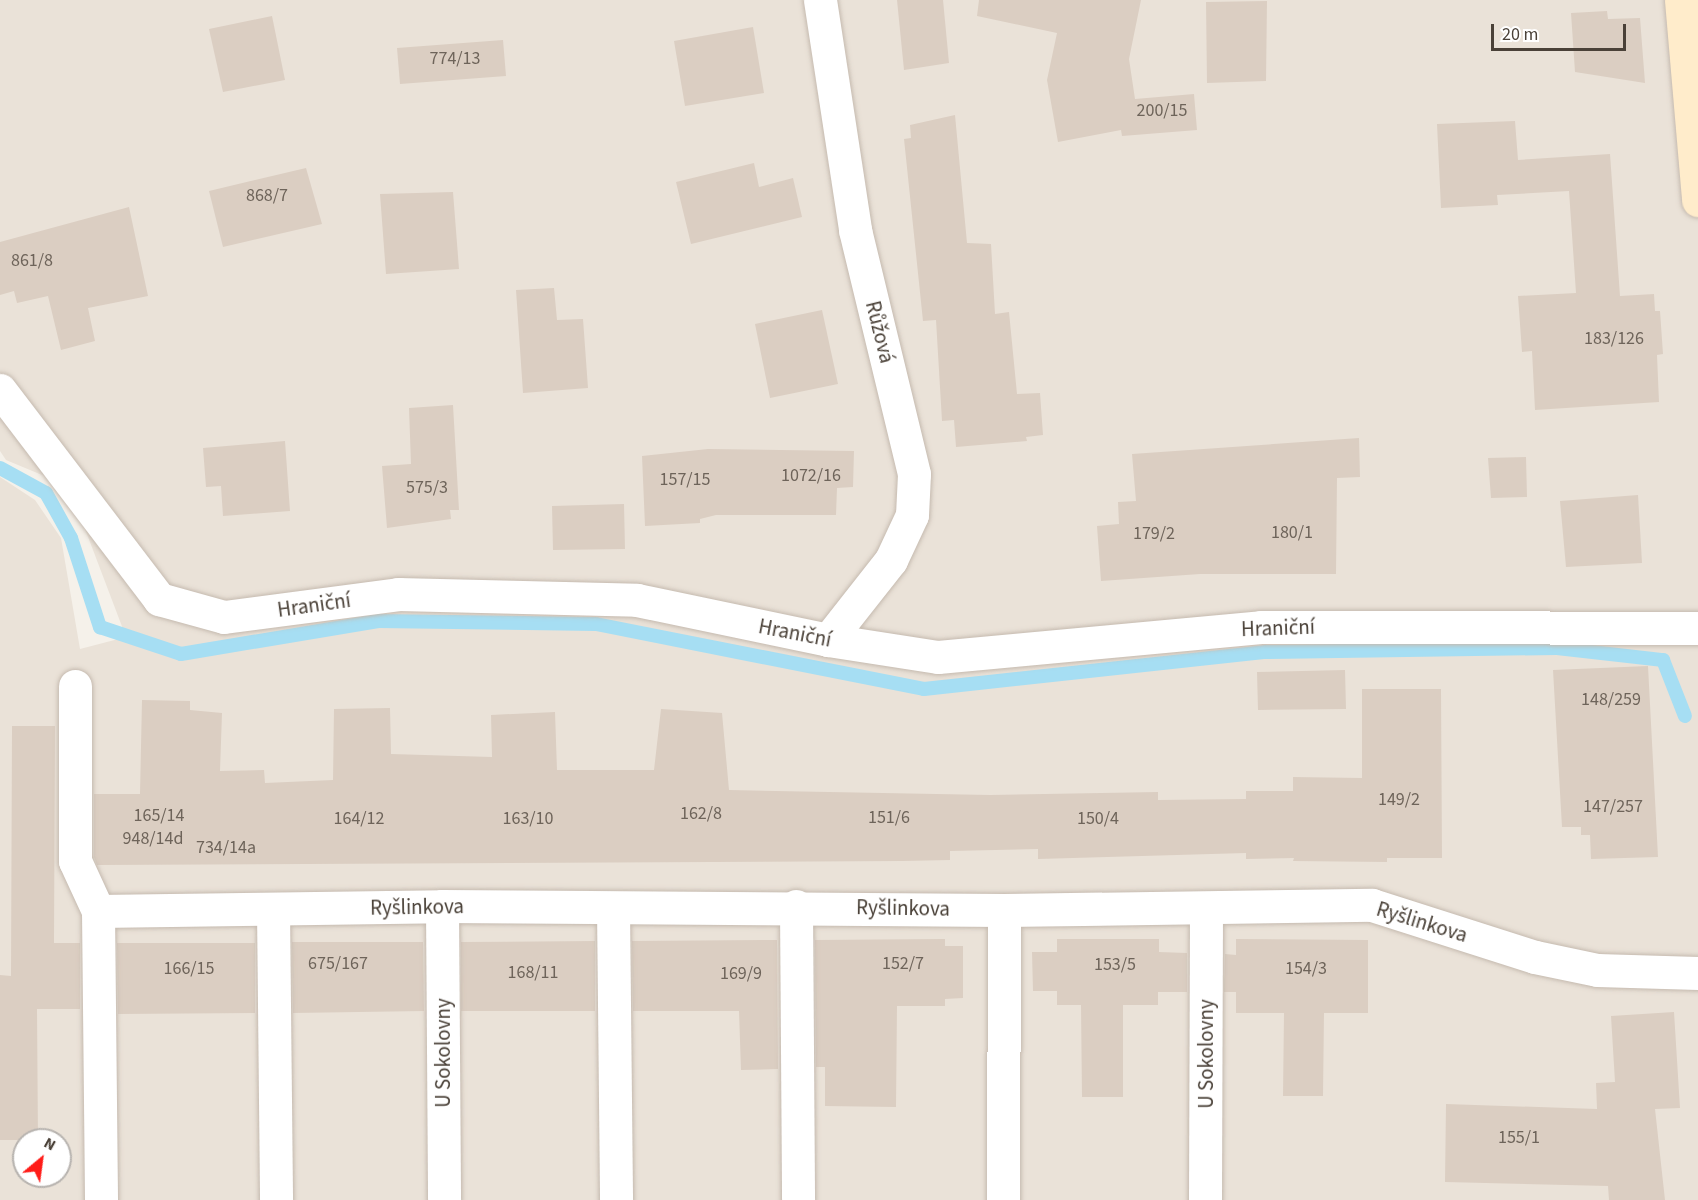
<!DOCTYPE html>
<meta charset="utf-8">
<style>
body{margin:0}
#map{position:relative;width:1698px;height:1200px;overflow:hidden;background:#f5f1ea;font-family:"Source Sans 3",sans-serif}
div>[style]{position:absolute}
.residential>*{inset:0;background:#eae2d8}
.stream>*{height:14px;margin:-7px;padding:0 7px;transform-origin:7px;border-radius:7px;background:#a6def3}
.building>*{inset:0;background:#dbcec2}
.roads{filter:drop-shadow(0 0 2px #c5baaf) drop-shadow(0 0 2px #c5baaf)}
.street>*{height:33px;margin:-16.5px;padding:0 16.5px;transform-origin:16.5px;border-radius:16.5px;background:#fff}
.secondary>*{height:33px;margin:-16.5px;padding:0 16.5px;transform-origin:16.5px;border-radius:16.5px;background:#ffeccb}
span{translate:-50% -50%;white-space:nowrap;text-align:center;line-height:1.15;-webkit-text-stroke:5px #fff;paint-order:stroke}
.number-label{font-size:18px;color:#6e645a}
.number-label span{-webkit-text-stroke-width:0}
.street-label{font-size:21px;color:#4a4138}
.north{position:absolute;left:12px;top:1128px;width:60px;height:60px;box-sizing:border-box;background:#fff;border:2px solid #b7b3af;border-radius:50%;rotate:29deg;font-size:16px;font-weight:700;line-height:24px;text-align:center;color:#4a4138}
.north::after{content:'';display:block;margin:auto;width:21px;height:27px;background:#ff1c18;clip-path:polygon(50% 0,100% 100%,50% 72%,0 100%)}
.scale{position:absolute;left:1491px;top:24px;width:135px;height:27px;box-sizing:border-box;border:3px solid #4a4138;border-top:0;padding-left:8px;font-size:18px;line-height:21px;white-space:nowrap;color:#4a4138;-webkit-text-stroke:4px #fff;paint-order:stroke}
</style>
<div id="map">
<div class="residential">
<i style="clip-path:polygon(evenodd,0 0,1698px 0,1698px 1200px,0 1200px,0 477px,35px 500px,61px 538px,80px 649px,126px 637px,82px 521px,54px 480px,6px 460px,0 451px,0 0,24px 1140px,60px 1140px,60px 1176px,24px 1176px,24px 1140px)"></i>
</div>
<div class="stream">
<i style="left:0;top:468px;width:52px;rotate:28.5deg"></i>
<i style="left:46px;top:493px;width:51px;rotate:60.9deg"></i>
<i style="left:71px;top:538px;width:94px;rotate:72deg"></i>
<i style="left:100px;top:627px;width:85px;rotate:18.4deg"></i>
<i style="left:181px;top:654px;width:200px;rotate:-9.5deg"></i>
<i style="left:378px;top:621px;width:218px;rotate:0.8deg"></i>
<i style="left:596px;top:624px;width:334px;rotate:11.2deg"></i>
<i style="left:924px;top:689px;width:344px;rotate:-6.2deg"></i>
<i style="left:1266px;top:652px;width:291px;rotate:-0.8deg"></i>
<i style="left:1557px;top:648px;width:107px;rotate:6.5deg"></i>
<i style="left:1663px;top:660px;width:60px;rotate:68.6deg"></i>
</div>
<div class="building">
<i style="clip-path:polygon(897px 0,943px 0,949px 63px,904px 70px)"></i>
<i style="clip-path:polygon(979px 0,1141px 0,1129px 59px,1135px 99px,1194px 94px,1197px 130px,1122px 136px,1121px 130px,1058px 142px,1047px 80px,1057px 33px,977px 16px)"></i>
<i style="clip-path:polygon(1267px 1px,1266px 81px,1207px 83px,1206px 2px)"></i>
<i style="clip-path:polygon(1607px 11px,1608px 19px,1640px 18px,1645px 83px,1575px 72px,1571px 13px)"></i>
<i style="clip-path:polygon(272px 16px,285px 80px,223px 92px,209px 29px)"></i>
<i style="clip-path:polygon(753px 27px,764px 93px,685px 106px,674px 41px)"></i>
<i style="clip-path:polygon(503px 40px,506px 76px,400px 84px,397px 48px)"></i>
<i style="clip-path:polygon(955px 115px,967px 243px,991px 244px,995px 314px,1009px 312px,1017px 394px,1040px 393px,1043px 435px,1026px 437px,1027px 441px,956px 447px,954px 420px,942px 421px,936px 320px,923px 321px,904px 139px,911px 138px,910px 125px)"></i>
<i style="clip-path:polygon(1515px 121px,1518px 160px,1610px 154px,1620px 296px,1654px 294px,1655px 311px,1660px 311px,1663px 354px,1657px 355px,1659px 402px,1535px 410px,1532px 351px,1522px 352px,1518px 296px,1576px 293px,1569px 191px,1497px 195px,1498px 205px,1441px 208px,1437px 124px)"></i>
<i style="clip-path:polygon(754px 163px,759px 187px,793px 178px,802px 217px,691px 244px,676px 182px)"></i>
<i style="clip-path:polygon(306px 168px,322px 224px,223px 247px,209px 191px)"></i>
<i style="clip-path:polygon(453px 192px,459px 269px,386px 274px,380px 194px)"></i>
<i style="clip-path:polygon(129px 207px,148px 296px,88px 308px,95px 341px,61px 350px,48px 296px,17px 303px,14px 291px,0 295px,0 242px)"></i>
<i style="clip-path:polygon(554px 288px,557px 320px,583px 319px,588px 388px,523px 393px,516px 290px)"></i>
<i style="clip-path:polygon(822px 310px,838px 384px,770px 398px,755px 324px)"></i>
<i style="clip-path:polygon(453px 405px,459px 510px,450px 510px,451px 519px,387px 528px,382px 466px,411px 464px,409px 408px)"></i>
<i style="clip-path:polygon(1359px 438px,1360px 477px,1337px 478px,1336px 574px,1200px 574px,1101px 581px,1097px 526px,1119px 524px,1118px 502px,1136px 501px,1132px 454px)"></i>
<i style="clip-path:polygon(285px 441px,290px 511px,223px 516px,221px 486px,206px 487px,203px 448px)"></i>
<i style="clip-path:polygon(708px 449px,854px 451px,853px 487px,837px 488px,836px 515px,716px 515px,700px 519px,700px 523px,645px 526px,642px 456px)"></i>
<i style="clip-path:polygon(1526px 457px,1527px 497px,1491px 498px,1488px 458px)"></i>
<i style="clip-path:polygon(1638px 495px,1642px 563px,1566px 567px,1560px 501px)"></i>
<i style="clip-path:polygon(624px 504px,625px 549px,553px 550px,552px 506px)"></i>
<i style="clip-path:polygon(1648px 666px,1658px 857px,1591px 859px,1590px 835px,1581px 835px,1581px 827px,1562px 827px,1553px 670px)"></i>
<i style="clip-path:polygon(1345px 670px,1346px 709px,1258px 710px,1257px 672px)"></i>
<i style="clip-path:polygon(1362px 689px,1441px 689px,1442px 858px,1387px 858px,1387px 862px,1293px 861px,1294px 858px,1246px 859px,1246px 853px,1038px 859px,1038px 849px,950px 851px,950px 860px,902px 861px,97px 865px,94px 857px,94px 794px,140px 794px,142px 700px,190px 701px,190px 710px,222px 713px,220px 771px,264px 770px,265px 783px,333px 780px,334px 709px,390px 708px,391px 754px,492px 757px,491px 715px,555px 712px,557px 770px,654px 770px,661px 709px,722px 713px,729px 790px,990px 795px,1158px 792px,1158px 800px,1246px 799px,1246px 791px,1293px 791px,1293px 777px,1362px 778px)"></i>
<i style="clip-path:polygon(12px 726px,55px 726px,54px 943px,80px 943px,80px 1009px,37px 1009px,38px 1140px,0 1140px,0 975px,11px 976px)"></i>
<i style="clip-path:polygon(945px 939px,945px 946px,963px 946px,963px 998px,945px 999px,945px 1006px,897px 1006px,896px 1107px,825px 1106px,825px 1067px,816px 1067px,815px 940px)"></i>
<i style="clip-path:polygon(1057px 939px,1159px 939px,1159px 952px,1187px 953px,1187px 992px,1158px 992px,1158px 1005px,1123px 1005px,1123px 1097px,1082px 1097px,1081px 1005px,1057px 1005px,1057px 991px,1033px 991px,1032px 952px,1057px 952px)"></i>
<i style="clip-path:polygon(1236px 939px,1368px 940px,1368px 1013px,1324px 1013px,1323px 1096px,1283px 1096px,1284px 1013px,1236px 1013px,1236px 992px,1224px 992px,1225px 954px,1236px 955px)"></i>
<i style="clip-path:polygon(777px 940px,778px 1069px,741px 1070px,739px 1011px,633px 1011px,632px 941px)"></i>
<i style="clip-path:polygon(595px 941px,595px 1011px,461px 1011px,461px 942px)"></i>
<i style="clip-path:polygon(292px 942px,423px 942px,424px 1011px,293px 1013px)"></i>
<i style="clip-path:polygon(117px 943px,255px 943px,255px 1013px,118px 1014px)"></i>
<i style="clip-path:polygon(1674px 1012px,1680px 1108px,1655px 1109px,1665px 1200px,1609px 1200px,1608px 1186px,1445px 1182px,1446px 1104px,1597px 1109px,1596px 1083px,1615px 1082px,1611px 1016px)"></i>
</div>
<div class="roads">
<div class="street">
<i style="left:820px;top:0;width:233px;rotate:81.3deg"></i>
<i style="left:855px;top:230px;width:251px;rotate:76.4deg"></i>
<i style="left:914px;top:474px;width:41px;rotate:92.8deg"></i>
<i style="left:912px;top:515px;width:50px;rotate:115deg"></i>
<i style="left:891px;top:560px;width:102px;rotate:128.2deg"></i>
<i style="left:0;top:390px;width:263px;rotate:52.7deg"></i>
<i style="left:159px;top:599px;width:67px;rotate:15.5deg"></i>
<i style="left:224px;top:617px;width:176px;rotate:-7.5deg"></i>
<i style="left:398px;top:594px;width:239px;rotate:1.4deg"></i>
<i style="left:637px;top:600px;width:195px;rotate:11.8deg"></i>
<i style="left:828px;top:640px;width:111px;rotate:8.8deg"></i>
<i style="left:938px;top:657px;width:324px;rotate:-5.3deg"></i>
<i style="left:1261px;top:627px;width:437px;rotate:0.1deg"></i>
<i style="left:75px;top:686px;width:175px;rotate:90deg"></i>
<i style="left:75px;top:861px;width:55px;rotate:65.3deg"></i>
<i style="left:98px;top:911px;width:289px;rotate:89.4deg"></i>
<i style="left:442px;top:906px;width:294px;rotate:89.6deg"></i>
<i style="left:796px;top:906px;width:294px;rotate:89.6deg"></i>
<i style="left:613px;top:908px;width:292px;rotate:89.4deg"></i>
<i style="left:273px;top:909px;width:291px;rotate:89.4deg"></i>
<i style="left:98px;top:911px;width:344px;rotate:-0.8deg"></i>
<i style="left:442px;top:906px;width:562px;rotate:0.41deg"></i>
<i style="left:1004px;top:910px;width:368px;rotate:-0.8deg"></i>
<i style="left:1372px;top:905px;width:171px;rotate:17.7deg"></i>
<i style="left:1535px;top:957px;width:63px;rotate:11.8deg"></i>
<i style="left:1597px;top:970px;width:101px;rotate:1.7deg"></i>
<i style="left:1003px;top:1200px;width:290px;rotate:-89.8deg"></i>
<i style="left:1205px;top:1200px;width:292px;rotate:-89.8deg"></i>
</div>
<div class="secondary">
<i style="left:1681px;top:0;width:201px;rotate:85.1deg"></i>
</div>
</div>
<div class="number-label">
<span style="left:455px;top:59px">774/13</span>
<span style="left:1162px;top:111px">200/15</span>
<span style="left:267px;top:196px">868/7</span>
<span style="left:32px;top:261px">861/8</span>
<span style="left:1614px;top:339px">183/126</span>
<span style="left:811px;top:476px">1072/16</span>
<span style="left:685px;top:480px">157/15</span>
<span style="left:427px;top:488px">575/3</span>
<span style="left:1292px;top:533px">180/1</span>
<span style="left:1154px;top:534px">179/2</span>
<span style="left:1611px;top:700px">148/259</span>
<span style="left:1399px;top:800px">149/2</span>
<span style="left:1613px;top:807px">147/257</span>
<span style="left:701px;top:814px">162/8</span>
<span style="left:159px;top:816px">165/14</span>
<span style="left:889px;top:818px">151/6</span>
<span style="left:359px;top:819px">164/12</span>
<span style="left:528px;top:819px">163/10</span>
<span style="left:1098px;top:819px">150/4</span>
<span style="left:153px;top:839px">948/14d</span>
<span style="left:226px;top:848px">734/14a</span>
<span style="left:338px;top:964px">675/167</span>
<span style="left:903px;top:964px">152/7</span>
<span style="left:1115px;top:965px">153/5</span>
<span style="left:189px;top:969px">166/15</span>
<span style="left:1306px;top:969px">154/3</span>
<span style="left:533px;top:973px">168/11</span>
<span style="left:741px;top:974px">169/9</span>
<span style="left:1519px;top:1138px">155/1</span>
</div>
<div class="street-label">
<span style="left:880px;top:332px;rotate:76deg">Růžová</span>
<span style="left:314px;top:605px;rotate:-8deg">Hraniční</span>
<span style="left:1278px;top:628px;rotate:-2deg">Hraniční</span>
<span style="left:795px;top:633px;rotate:11deg">Hraniční</span>
<span style="left:417px;top:907px;rotate:-1deg">Ryšlinkova</span>
<span style="left:903px;top:908px;rotate:1deg">Ryšlinkova</span>
<span style="left:1422px;top:922px;rotate:17deg">Ryšlinkova</span>
<span style="left:443px;top:1053px;rotate:-90deg">U Sokolovny</span>
<span style="left:1206px;top:1054px;rotate:-90deg">U Sokolovny</span>
</div>
<div class="north">N</div>
<div class="scale">20 m</div>
</div>
